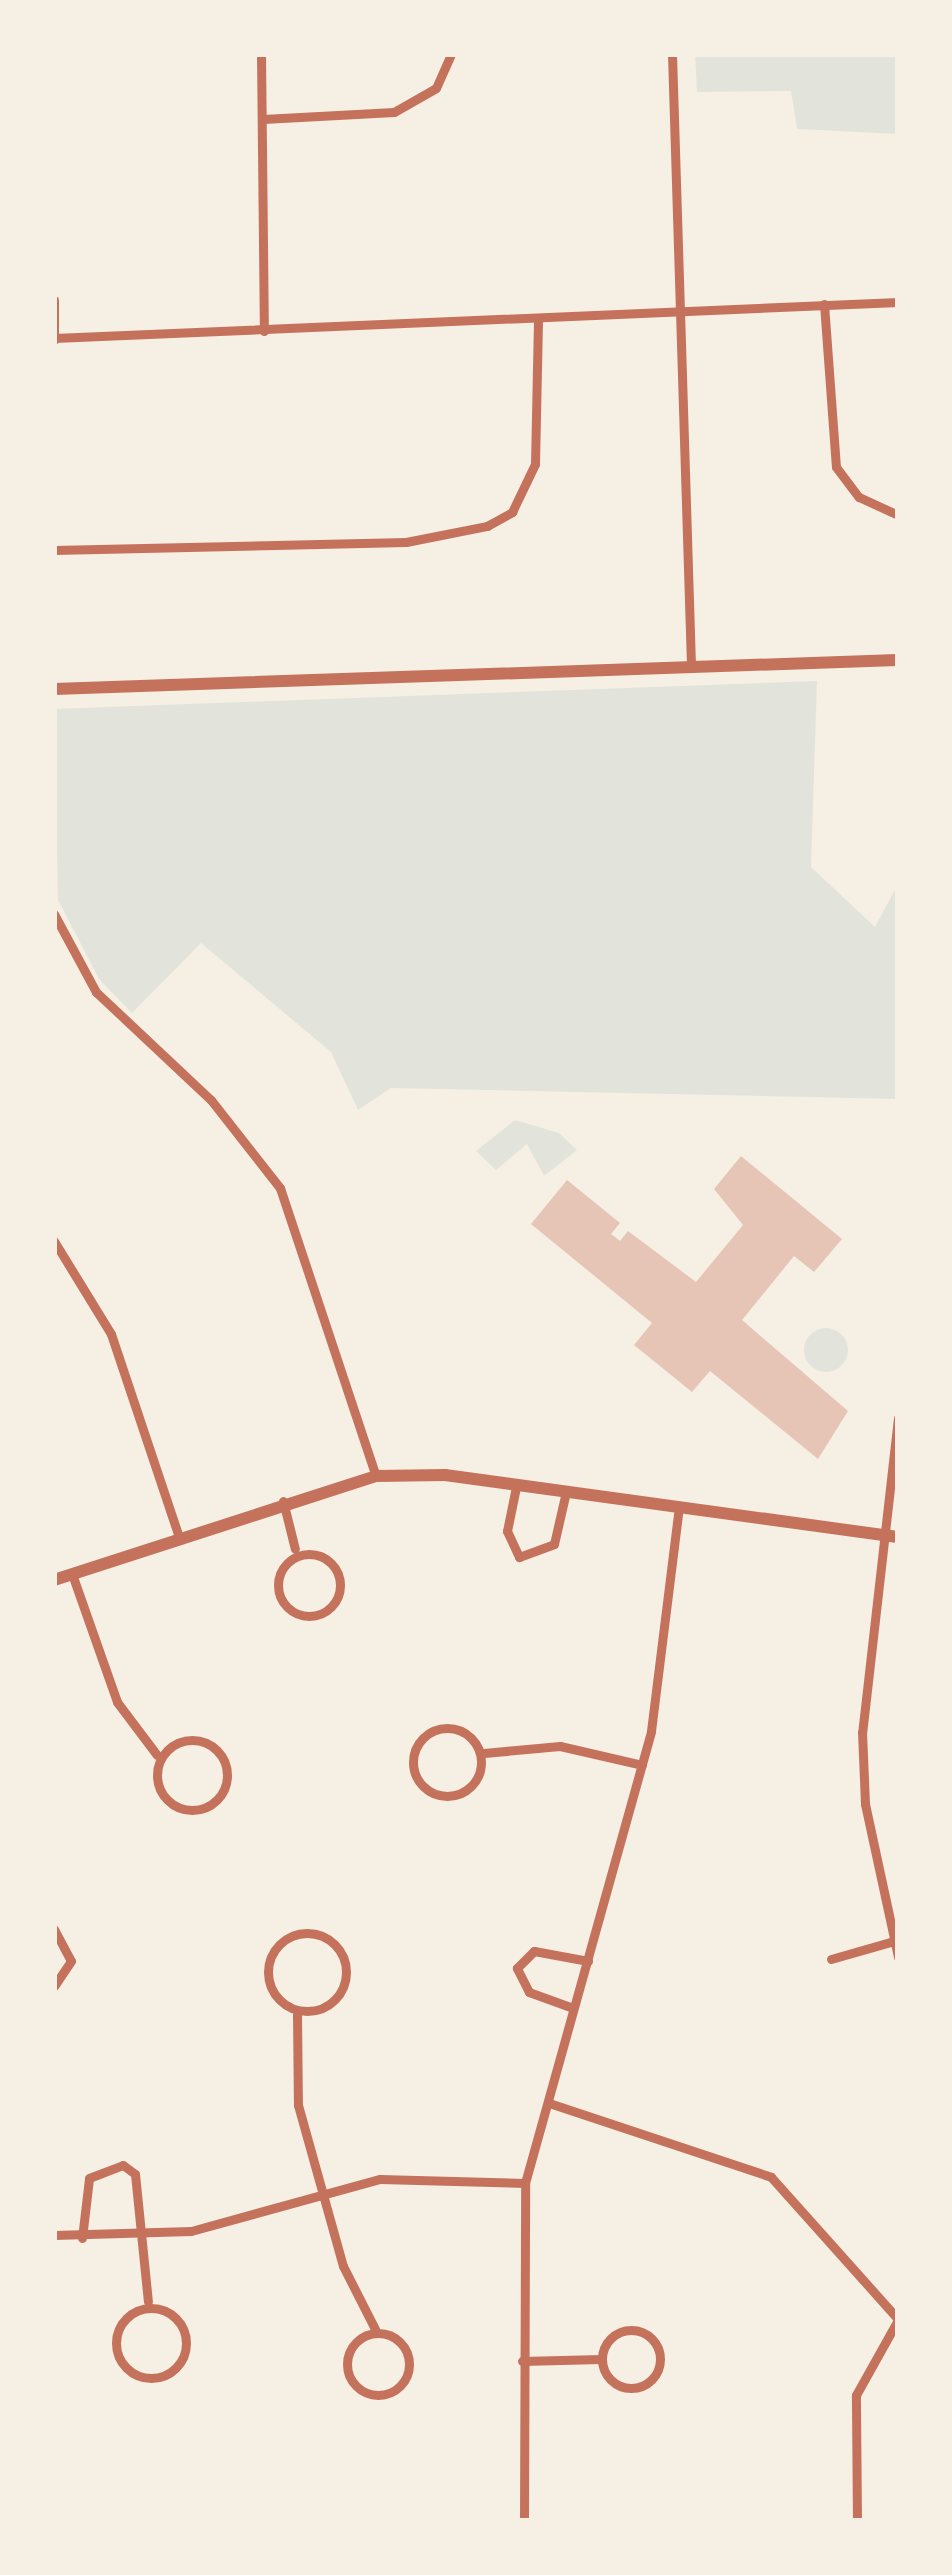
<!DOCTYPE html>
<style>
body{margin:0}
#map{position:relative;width:952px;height:2575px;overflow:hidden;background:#f6efe4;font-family:"Nunito Sans",sans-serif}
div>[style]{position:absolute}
.green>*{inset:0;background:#e2e4dc}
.round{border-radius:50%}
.building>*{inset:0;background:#e6c5b7}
.minor>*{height:9px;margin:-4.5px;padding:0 4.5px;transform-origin:4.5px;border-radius:4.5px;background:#c5725c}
.minor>.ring{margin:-4.5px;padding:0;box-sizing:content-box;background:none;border:9px solid #c5725c;border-radius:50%}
.tertiary>*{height:12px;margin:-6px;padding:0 6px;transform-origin:6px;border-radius:6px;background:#c5725c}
span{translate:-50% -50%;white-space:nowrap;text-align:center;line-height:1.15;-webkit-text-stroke:9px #f6efe4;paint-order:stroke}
.frame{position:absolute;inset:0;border:57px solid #f6efe4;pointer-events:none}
</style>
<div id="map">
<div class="green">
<i style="clip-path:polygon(695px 54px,898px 54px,898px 134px,797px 129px,791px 91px,697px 92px)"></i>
<i style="clip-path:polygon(817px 681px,811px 867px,875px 927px,898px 884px,898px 1099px,391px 1088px,358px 1110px,331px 1052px,201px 943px,132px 1013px,99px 979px,58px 900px,54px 709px)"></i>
<i style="clip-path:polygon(515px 1120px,559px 1133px,577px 1150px,544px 1176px,527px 1144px,496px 1170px,476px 1151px)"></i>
<i class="round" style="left:804px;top:1328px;width:44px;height:44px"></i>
</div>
<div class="building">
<i style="clip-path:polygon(741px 1156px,842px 1239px,814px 1272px,794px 1256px,742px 1320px,848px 1411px,818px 1459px,710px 1371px,692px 1392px,634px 1345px,652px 1323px,531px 1224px,567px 1180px,620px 1223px,611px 1234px,620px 1241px,628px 1231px,696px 1282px,743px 1225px,714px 1189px)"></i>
</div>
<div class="minor">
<i style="left:261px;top:54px;width:277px;rotate:89.4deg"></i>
<i style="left:672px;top:54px;width:613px;rotate:88.22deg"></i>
<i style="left:263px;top:119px;width:131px;rotate:-3.1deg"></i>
<i style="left:394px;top:112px;width:48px;rotate:-29.7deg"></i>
<i style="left:436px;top:88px;width:37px;rotate:-66deg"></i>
<i style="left:54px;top:300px;width:40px;rotate:90deg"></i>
<i style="left:824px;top:304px;width:163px;rotate:85.8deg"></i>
<i style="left:836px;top:467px;width:38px;rotate:53deg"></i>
<i style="left:859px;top:497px;width:43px;rotate:24.8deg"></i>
<i style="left:54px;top:338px;width:845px;rotate:-2.44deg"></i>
<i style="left:54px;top:550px;width:352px;rotate:-1.3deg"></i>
<i style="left:406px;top:542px;width:83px;rotate:-11.2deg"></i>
<i style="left:487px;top:526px;width:29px;rotate:-29deg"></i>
<i style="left:512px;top:512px;width:53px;rotate:-64.4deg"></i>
<i style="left:535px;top:464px;width:144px;rotate:-88.8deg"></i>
<i style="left:54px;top:914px;width:89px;rotate:61.7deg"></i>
<i style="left:96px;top:992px;width:158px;rotate:43.2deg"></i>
<i style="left:211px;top:1100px;width:112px;rotate:51.9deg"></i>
<i style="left:280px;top:1188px;width:304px;rotate:71.6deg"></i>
<i style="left:54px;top:1241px;width:109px;rotate:58.5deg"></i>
<i style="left:111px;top:1334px;width:214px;rotate:71.5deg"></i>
<i style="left:898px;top:1418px;width:316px;rotate:96.5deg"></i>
<i style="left:862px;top:1732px;width:72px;rotate:87.6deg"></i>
<i style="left:865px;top:1804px;width:157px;rotate:77.8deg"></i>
<i style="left:516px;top:1487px;width:45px;rotate:101.6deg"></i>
<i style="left:507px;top:1531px;width:29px;rotate:65deg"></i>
<i style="left:519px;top:1557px;width:37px;rotate:-20deg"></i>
<i style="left:554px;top:1544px;width:49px;rotate:-77.1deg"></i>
<i style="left:283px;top:1501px;width:49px;rotate:76deg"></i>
<i class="ring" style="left:278px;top:1554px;width:53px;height:53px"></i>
<i style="left:72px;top:1574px;width:136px;rotate:70.6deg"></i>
<i style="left:117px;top:1702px;width:66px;rotate:53deg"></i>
<i class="ring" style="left:413px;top:1728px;width:59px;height:59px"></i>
<i class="ring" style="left:157px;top:1740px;width:61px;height:61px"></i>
<i style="left:484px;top:1753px;width:76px;rotate:-5.3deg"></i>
<i style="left:560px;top:1746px;width:84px;rotate:13deg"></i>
<i style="left:54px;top:1929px;width:36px;rotate:62deg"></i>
<i style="left:71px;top:1961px;width:30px;rotate:124deg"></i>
<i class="ring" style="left:268px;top:1933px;width:69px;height:69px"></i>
<i style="left:831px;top:1959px;width:66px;rotate:-15.9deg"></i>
<i style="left:573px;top:2008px;width:47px;rotate:-160deg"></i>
<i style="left:529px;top:1992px;width:27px;rotate:-117deg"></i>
<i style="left:517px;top:1968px;width:24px;rotate:-45deg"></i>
<i style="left:534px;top:1951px;width:55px;rotate:10.5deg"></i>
<i style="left:297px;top:2015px;width:90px;rotate:89.4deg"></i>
<i style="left:298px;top:2105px;width:167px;rotate:74.4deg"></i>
<i style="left:343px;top:2266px;width:71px;rotate:63.1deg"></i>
<i style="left:549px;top:2103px;width:234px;rotate:18.4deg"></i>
<i style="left:771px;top:2177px;width:191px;rotate:48.2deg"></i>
<i style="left:54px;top:2235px;width:137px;rotate:-1.7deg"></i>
<i style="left:191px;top:2231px;width:196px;rotate:-15.4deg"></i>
<i style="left:380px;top:2179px;width:145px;rotate:1.6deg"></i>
<i style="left:82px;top:2238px;width:60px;rotate:-83.3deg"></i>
<i style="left:89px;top:2178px;width:36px;rotate:-21deg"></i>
<i style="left:123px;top:2165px;width:15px;rotate:37deg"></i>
<i style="left:135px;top:2174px;width:128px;rotate:84.2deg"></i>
<i class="ring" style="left:116px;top:2308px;width:61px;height:61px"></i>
<i class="ring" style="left:602px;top:2330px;width:49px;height:49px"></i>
<i class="ring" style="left:347px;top:2333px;width:53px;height:53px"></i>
<i style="left:522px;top:2361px;width:79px;rotate:-1.5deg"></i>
<i style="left:524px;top:2521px;width:338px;rotate:-89.8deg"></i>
<i style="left:525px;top:2183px;width:469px;rotate:-74.4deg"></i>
<i style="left:651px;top:1731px;width:220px;rotate:-82.9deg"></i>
<i style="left:857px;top:2521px;width:126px;rotate:-90.5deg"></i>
<i style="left:856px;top:2395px;width:86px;rotate:-60.8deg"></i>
</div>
<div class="tertiary">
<i style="left:54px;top:689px;width:844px;rotate:-1.97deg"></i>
<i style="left:54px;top:1580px;width:338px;rotate:-17.9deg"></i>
<i style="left:376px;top:1476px;width:69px;rotate:-0.8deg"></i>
<i style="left:445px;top:1475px;width:457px;rotate:7.8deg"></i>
</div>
<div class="frame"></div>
</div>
